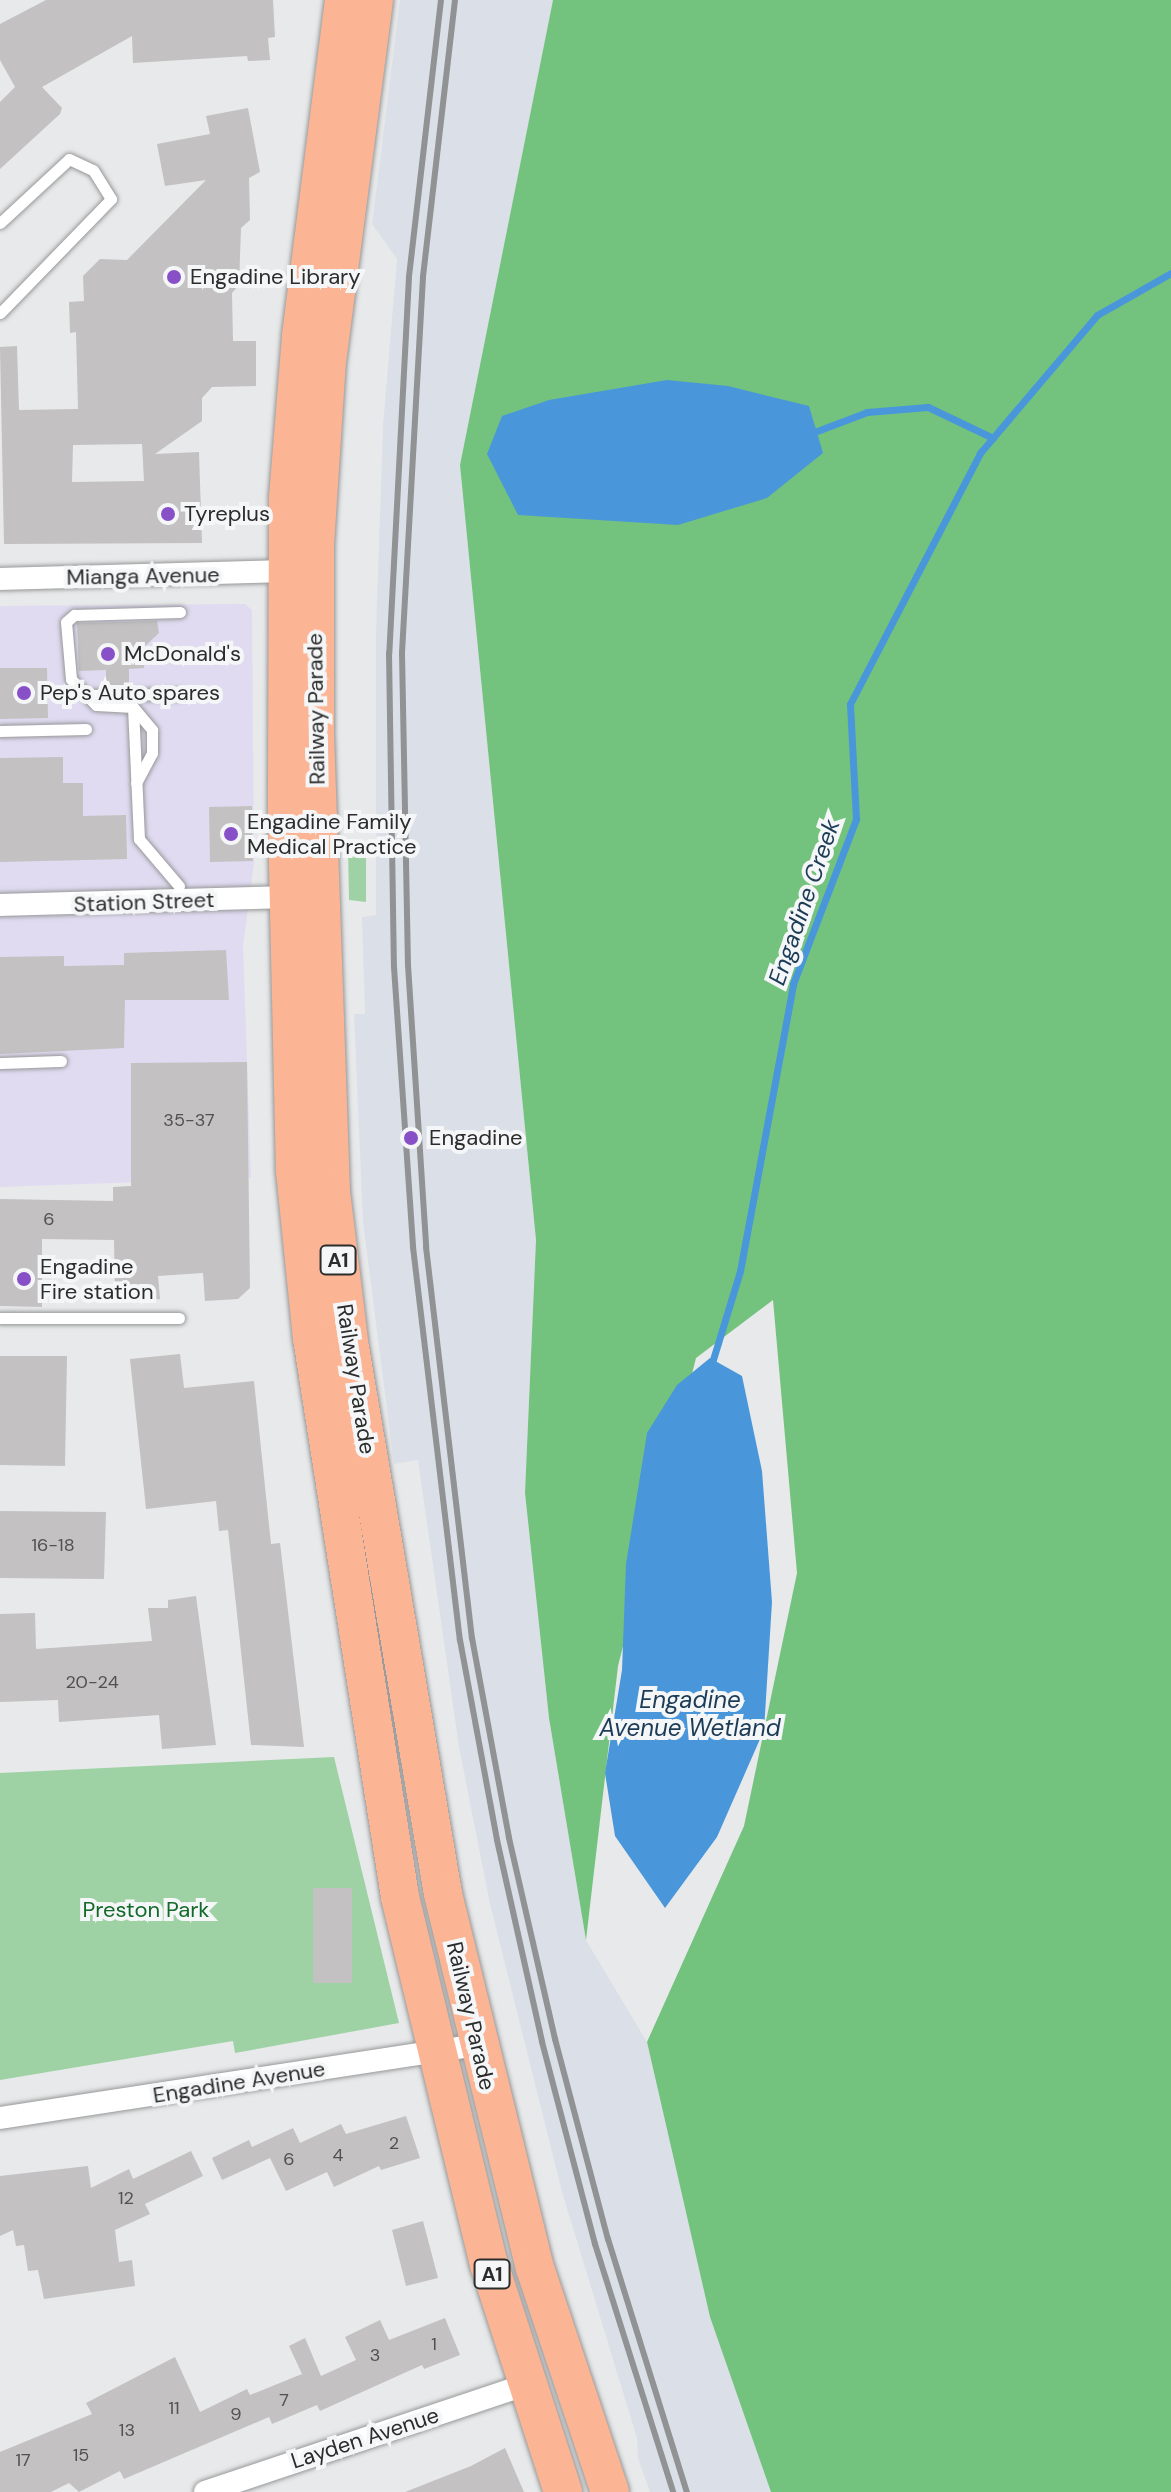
<!DOCTYPE html>
<style>
body{margin:0}
#map{position:relative;width:1171px;height:2492px;overflow:hidden;background:#e8e9ea;font-family:"DM Sans",sans-serif}
div>[style]{position:absolute}
.commercial>*{inset:0;background:#e0dbf1}
.built>*{inset:0;background:#dbe0e8}
.green>*{inset:0;background:#9ed2a4}
.forest>*{inset:0;background:#73c37f}
.water>*{inset:0;background:#4997da}
.stream>*{height:7px;margin:-3.5px;padding:0 3.5px;transform-origin:3.5px;border-radius:3.5px;background:#4997da}
.building>*{inset:0;background:#c3c1c1}
.roads{filter:drop-shadow(0 0 2px #979899) drop-shadow(0 0 2px #979899)}
.lane>*{height:11px;margin:-5.5px;padding:0 5.5px;transform-origin:5.5px;border-radius:5.5px;background:#fff}
.street>*{height:22px;margin:-11px;padding:0 11px;transform-origin:11px;border-radius:11px;background:#fff}
.highway>*{height:38px;margin:-19px;padding:0 19px;transform-origin:19px;border-radius:19px;background:#fbb595}
.rail>*{height:6px;margin:-3px;padding:0 3px;transform-origin:3px;border-radius:3px;background:#919293}
.dots>*{width:22px;height:22px;translate:-50% -50%;box-sizing:border-box;border:4px solid #f5f6f7;border-radius:50%}
span{translate:-50% -50%;white-space:nowrap;text-align:center;line-height:1.15;-webkit-text-stroke:8px #f5f6f7;paint-order:stroke}
.number-label{font-size:18px;color:#515151}
.number-label span{-webkit-text-stroke-width:0}
.shield-label span{padding:2px 6px;background:#f5f6f7;border:2px solid;border-radius:6px;-webkit-text-stroke-width:0}
.shield-label{font-size:20px;color:#2b2c2c;font-weight:700}
.poi-label{font-size:22px;color:#2b2c2c}
.left{translate:0 -50%;text-align:left}
.street-label{font-size:22px;color:#2b2c2c}
.park-label{font-size:22px;color:#12692a}
.water-label{font-size:24px;color:#1b3b57;font-style:italic}
</style>
<div id="map">
<div class="commercial">
<i style="clip-path:polygon(245px 604px,252px 610px,254px 863px,243px 946px,251px 1178px,0 1187px,0 606px)"></i>
</div>
<div class="built">
<i style="clip-path:polygon(400px 0,553px 0,460px 465px,536px 1240px,525px 1493px,549px 1718px,586px 1940px,647px 2042px,710px 2317px,771px 2492px,650px 2492px,638px 2458px,637px 2438px,562px 2192px,490px 1904px,459px 1747px,418px 1460px,394px 1464px,363px 1222px,354px 1014px,365px 1014px,362px 917px,376px 915px,376px 634px,383px 426px,397px 259px,372px 224px)"></i>
</div>
<div class="green">
<i style="clip-path:polygon(348px 848px,366px 852px,366px 902px,349px 900px)"></i>
<i style="clip-path:polygon(334px 1757px,399px 2023px,235px 2053px,233px 2041px,0 2080px,0 1773px)"></i>
</div>
<div class="forest">
<i style="clip-path:polygon(553px 0,1171px 0,1171px 2492px,771px 2492px,710px 2317px,647px 2042px,744px 1826px,797px 1573px,773px 1300px,696px 1358px,618px 1666px,586px 1940px,549px 1718px,525px 1493px,536px 1240px,460px 465px)"></i>
</div>
<div class="water">
<i style="clip-path:polygon(667px 380px,728px 386px,809px 406px,823px 453px,767px 498px,678px 525px,518px 515px,487px 454px,502px 416px,549px 400px)"></i>
<i style="clip-path:polygon(710px 1358px,742px 1376px,762px 1471px,772px 1602px,764px 1730px,717px 1837px,665px 1908px,615px 1836px,605px 1773px,622px 1670px,626px 1564px,647px 1433px,677px 1385px)"></i>
</div>
<div class="stream">
<i style="left:817px;top:431px;width:53px;rotate:-20.8deg"></i>
<i style="left:867px;top:412px;width:61px;rotate:-4.7deg"></i>
<i style="left:928px;top:407px;width:72px;rotate:25.5deg"></i>
<i style="left:711px;top:1366px;width:99px;rotate:-73deg"></i>
<i style="left:740px;top:1271px;width:292px;rotate:-79.5deg"></i>
<i style="left:793px;top:984px;width:177px;rotate:-69.1deg"></i>
<i style="left:856px;top:819px;width:115px;rotate:-93deg"></i>
<i style="left:850px;top:704px;width:283px;rotate:-62.6deg"></i>
<i style="left:980px;top:453px;width:181px;rotate:-49.7deg"></i>
<i style="left:1097px;top:315px;width:85px;rotate:-29.6deg"></i>
</div>
<div class="building">
<i style="clip-path:polygon(46px 0,273px 0,275px 37px,268px 38px,270px 60px,248px 61px,247px 56px,133px 63px,132px 36px,42px 87px,62px 108px,60px 114px,0 169px,0 102px,15px 87px,0 60px,0 24px)"></i>
<i style="clip-path:polygon(evenodd,248px 108px,260px 172px,249px 178px,250px 220px,241px 228px,239px 285px,232px 293px,233px 341px,256px 341px,256px 386px,212px 387px,202px 398px,202px 421px,155px 454px,199px 452px,202px 543px,4px 544px,0 347px,17px 346px,19px 410px,78px 409px,76px 332px,70px 333px,69px 302px,84px 301px,83px 276px,100px 259px,127px 260px,206px 180px,165px 186px,157px 144px,210px 134px,206px 116px,248px 108px,142px 444px,144px 481px,72px 482px,73px 445px,142px 444px)"></i>
<i style="clip-path:polygon(157px 621px,159px 633px,144px 647px,144px 668px,129px 669px,129px 686px,106px 686px,106px 670px,79px 671px,77px 623px)"></i>
<i style="clip-path:polygon(0 668px,47px 668px,48px 718px,0 719px)"></i>
<i style="clip-path:polygon(63px 757px,63px 783px,83px 783px,83px 816px,126px 815px,127px 859px,0 862px,0 758px)"></i>
<i style="clip-path:polygon(252px 806px,253px 861px,210px 862px,209px 807px)"></i>
<i style="clip-path:polygon(226px 950px,229px 1000px,125px 1000px,124px 1048px,0 1054px,0 957px,64px 956px,64px 966px,124px 965px,124px 953px)"></i>
<i style="clip-path:polygon(247px 1062px,250px 1288px,238px 1299px,205px 1301px,203px 1273px,158px 1276px,160px 1299px,121px 1302px,115px 1295px,114px 1240px,42px 1239px,42px 1307px,0 1306px,0 1199px,113px 1201px,113px 1187px,131px 1186px,131px 1063px)"></i>
<i style="clip-path:polygon(180px 1354px,184px 1388px,254px 1381px,271px 1544px,280px 1543px,304px 1747px,251px 1745px,228px 1530px,219px 1531px,216px 1501px,146px 1509px,130px 1359px)"></i>
<i style="clip-path:polygon(0 1356px,67px 1356px,65px 1466px,0 1465px)"></i>
<i style="clip-path:polygon(0 1511px,106px 1512px,104px 1579px,0 1578px)"></i>
<i style="clip-path:polygon(196px 1596px,216px 1745px,162px 1749px,159px 1715px,59px 1722px,58px 1700px,0 1702px,0 1614px,35px 1613px,36px 1649px,152px 1641px,148px 1608px,168px 1608px,168px 1600px)"></i>
<i style="clip-path:polygon(313px 1888px,352px 1888px,352px 1983px,313px 1983px)"></i>
<i style="clip-path:polygon(406px 2116px,420px 2158px,381px 2170px,379px 2166px,334px 2187px,327px 2172px,286px 2191px,270px 2158px,222px 2180px,212px 2158px,249px 2140px,252px 2147px,293px 2128px,300px 2143px,341px 2124px,346px 2134px)"></i>
<i style="clip-path:polygon(191px 2151px,203px 2176px,145px 2204px,150px 2214px,115px 2230px,119px 2262px,132px 2260px,135px 2286px,44px 2299px,38px 2270px,28px 2271px,24px 2245px,16px 2246px,13px 2230px,0 2236px,0 2176px,88px 2166px,91px 2188px,129px 2169px,133px 2179px)"></i>
<i style="clip-path:polygon(423px 2221px,438px 2278px,406px 2286px,392px 2230px)"></i>
<i style="clip-path:polygon(445px 2318px,460px 2355px,424px 2369px,422px 2365px,320px 2411px,317px 2405px,272px 2424px,269px 2417px,124px 2479px,120px 2471px,79px 2492px,69px 2483px,51px 2492px,0 2492px,0 2452px,92px 2414px,86px 2403px,175px 2357px,200px 2412px,247px 2389px,250px 2395px,302px 2374px,289px 2346px,305px 2338px,321px 2376px,356px 2360px,345px 2337px,380px 2320px,389px 2340px)"></i>
<i style="clip-path:polygon(505px 2448px,524px 2492px,405px 2492px,471px 2466px)"></i>
</div>
<div class="roads">
<div class="lane">
<i style="left:0;top:223px;width:94px;rotate:-42.8deg"></i>
<i style="left:69px;top:159px;width:26px;rotate:25deg"></i>
<i style="left:93px;top:170px;width:34px;rotate:58deg"></i>
<i style="left:111px;top:199px;width:159px;rotate:134.2deg"></i>
<i style="left:86px;top:695px;width:94px;rotate:-0.6deg"></i>
<i style="left:133px;top:707px;width:30px;rotate:50deg"></i>
<i style="left:152px;top:730px;width:23px;rotate:90deg"></i>
<i style="left:152px;top:753px;width:34px;rotate:118deg"></i>
<i style="left:0;top:731px;width:86px;rotate:-1.3deg"></i>
<i style="left:179px;top:886px;width:62px;rotate:-130.4deg"></i>
<i style="left:139px;top:839px;width:132px;rotate:-92.6deg"></i>
<i style="left:133px;top:707px;width:37px;rotate:-177deg"></i>
<i style="left:96px;top:705px;width:36px;rotate:-134deg"></i>
<i style="left:71px;top:679px;width:57px;rotate:-95deg"></i>
<i style="left:66px;top:622px;width:11px;rotate:-41deg"></i>
<i style="left:74px;top:615px;width:106px;rotate:-1.6deg"></i>
<i style="left:0;top:1063px;width:61px;rotate:-1.9deg"></i>
<i style="left:0;top:1318px;width:179px"></i>
</div>
<div class="street">
<i style="left:0;top:579px;width:285px;rotate:-1.6deg"></i>
<i style="left:0;top:905px;width:288px;rotate:-1.6deg"></i>
<i style="left:0;top:2118px;width:484px;rotate:-8.7deg"></i>
<i style="left:205px;top:2492px;width:337px;rotate:-18.5deg"></i>
</div>
<div class="highway">
<i style="left:344px;top:0;width:339px;rotate:97.3deg"></i>
<i style="left:301px;top:336px;width:162px;rotate:94.6deg"></i>
<i style="left:288px;top:497px;width:324px;rotate:90.2deg"></i>
<i style="left:287px;top:821px;width:350px;rotate:88.7deg"></i>
<i style="left:295px;top:1171px;width:168px;rotate:84.2deg"></i>
<i style="left:312px;top:1338px;width:566px;rotate:81.05deg"></i>
<i style="left:400px;top:1897px;width:378px;rotate:76.4deg"></i>
<i style="left:489px;top:2264px;width:240px;rotate:72deg"></i>
<i style="left:374px;top:0;width:363px;rotate:97.4deg"></i>
<i style="left:327px;top:360px;width:184px;rotate:93.7deg"></i>
<i style="left:315px;top:544px;width:190px;rotate:90deg"></i>
<i style="left:315px;top:734px;width:458px;rotate:88deg"></i>
<i style="left:331px;top:1192px;width:157px;rotate:83.1deg"></i>
<i style="left:350px;top:1348px;width:554px;rotate:80.33deg"></i>
<i style="left:443px;top:1894px;width:385px;rotate:76.2deg"></i>
<i style="left:535px;top:2268px;width:236px;rotate:71.5deg"></i>
</div>
</div>
<div class="rail">
<i style="left:441px;top:0;width:279px;rotate:96.6deg"></i>
<i style="left:409px;top:277px;width:377px;rotate:93deg"></i>
<i style="left:389px;top:653px;width:314px;rotate:89.1deg"></i>
<i style="left:394px;top:967px;width:281px;rotate:86.1deg"></i>
<i style="left:413px;top:1247px;width:396px;rotate:83.2deg"></i>
<i style="left:460px;top:1640px;width:203px;rotate:79.5deg"></i>
<i style="left:497px;top:1840px;width:207px;rotate:77.4deg"></i>
<i style="left:542px;top:2042px;width:209px;rotate:75.3deg"></i>
<i style="left:595px;top:2244px;width:260px;rotate:72.5deg"></i>
<i style="left:455px;top:0;width:279px;rotate:96.6deg"></i>
<i style="left:423px;top:277px;width:377px;rotate:93.2deg"></i>
<i style="left:402px;top:653px;width:312px;rotate:88.9deg"></i>
<i style="left:408px;top:965px;width:283px;rotate:86.3deg"></i>
<i style="left:426px;top:1247px;width:394px;rotate:83.3deg"></i>
<i style="left:472px;top:1638px;width:203px;rotate:79.5deg"></i>
<i style="left:509px;top:1838px;width:206px;rotate:77.1deg"></i>
<i style="left:555px;top:2039px;width:207px;rotate:75.2deg"></i>
<i style="left:608px;top:2239px;width:265px;rotate:72.7deg"></i>
</div>
<div class="dots">
<i style="left:174px;top:277px;background:#8850c7"></i>
<i style="left:168px;top:514px;background:#8850c7"></i>
<i style="left:108px;top:654px;background:#8850c7"></i>
<i style="left:24px;top:693px;background:#8850c7"></i>
<i style="left:231px;top:834px;background:#8850c7"></i>
<i style="left:411px;top:1138px;background:#8850c7"></i>
<i style="left:24px;top:1279px;background:#8850c7"></i>
</div>
<div class="number-label">
<span style="left:189px;top:1120px">35-37</span>
<span style="left:49px;top:1219px">6</span>
<span style="left:53px;top:1545px">16-18</span>
<span style="left:92px;top:1682px">20-24</span>
<span style="left:394px;top:2143px">2</span>
<span style="left:338px;top:2155px">4</span>
<span style="left:289px;top:2159px">6</span>
<span style="left:126px;top:2198px">12</span>
<span style="left:434px;top:2344px">1</span>
<span style="left:375px;top:2355px">3</span>
<span style="left:284px;top:2400px">7</span>
<span style="left:174px;top:2408px">11</span>
<span style="left:236px;top:2414px">9</span>
<span style="left:127px;top:2430px">13</span>
<span style="left:81px;top:2455px">15</span>
<span style="left:23px;top:2460px">17</span>
</div>
<div class="shield-label">
<span style="left:338px;top:1260px">A1</span>
<span style="left:492px;top:2274px">A1</span>
</div>
<div class="poi-label">
<span class="left" style="left:190px;top:277px">Engadine Library</span>
<span class="left" style="left:184px;top:514px">Tyreplus</span>
<span class="left" style="left:124px;top:654px">McDonald's</span>
<span class="left" style="left:40px;top:693px">Pep's Auto spares</span>
<span class="left" style="left:247px;top:834px">Engadine Family<br>Medical Practice</span>
<span class="left" style="left:429px;top:1138px">Engadine</span>
<span class="left" style="left:40px;top:1279px">Engadine<br>Fire station</span>
</div>
<div class="street-label">
<span style="left:143px;top:576px;rotate:-1deg">Mianga Avenue</span>
<span style="left:316px;top:709px;rotate:-91deg">Railway Parade</span>
<span style="left:144px;top:902px;rotate:-2deg">Station Street</span>
<span style="left:356px;top:1379px;rotate:81deg">Railway Parade</span>
<span style="left:471px;top:2016px;rotate:77deg">Railway Parade</span>
<span style="left:239px;top:2082px;rotate:-9deg">Engadine Avenue</span>
<span style="left:365px;top:2438px;rotate:-18deg">Layden Avenue</span>
</div>
<div class="park-label">
<span style="left:146px;top:1910px">Preston Park</span>
</div>
<div class="water-label">
<span style="left:804px;top:902px;rotate:-71deg">Engadine Creek</span>
<span style="left:690px;top:1714px">Engadine<br>Avenue Wetland</span>
</div>
</div>
